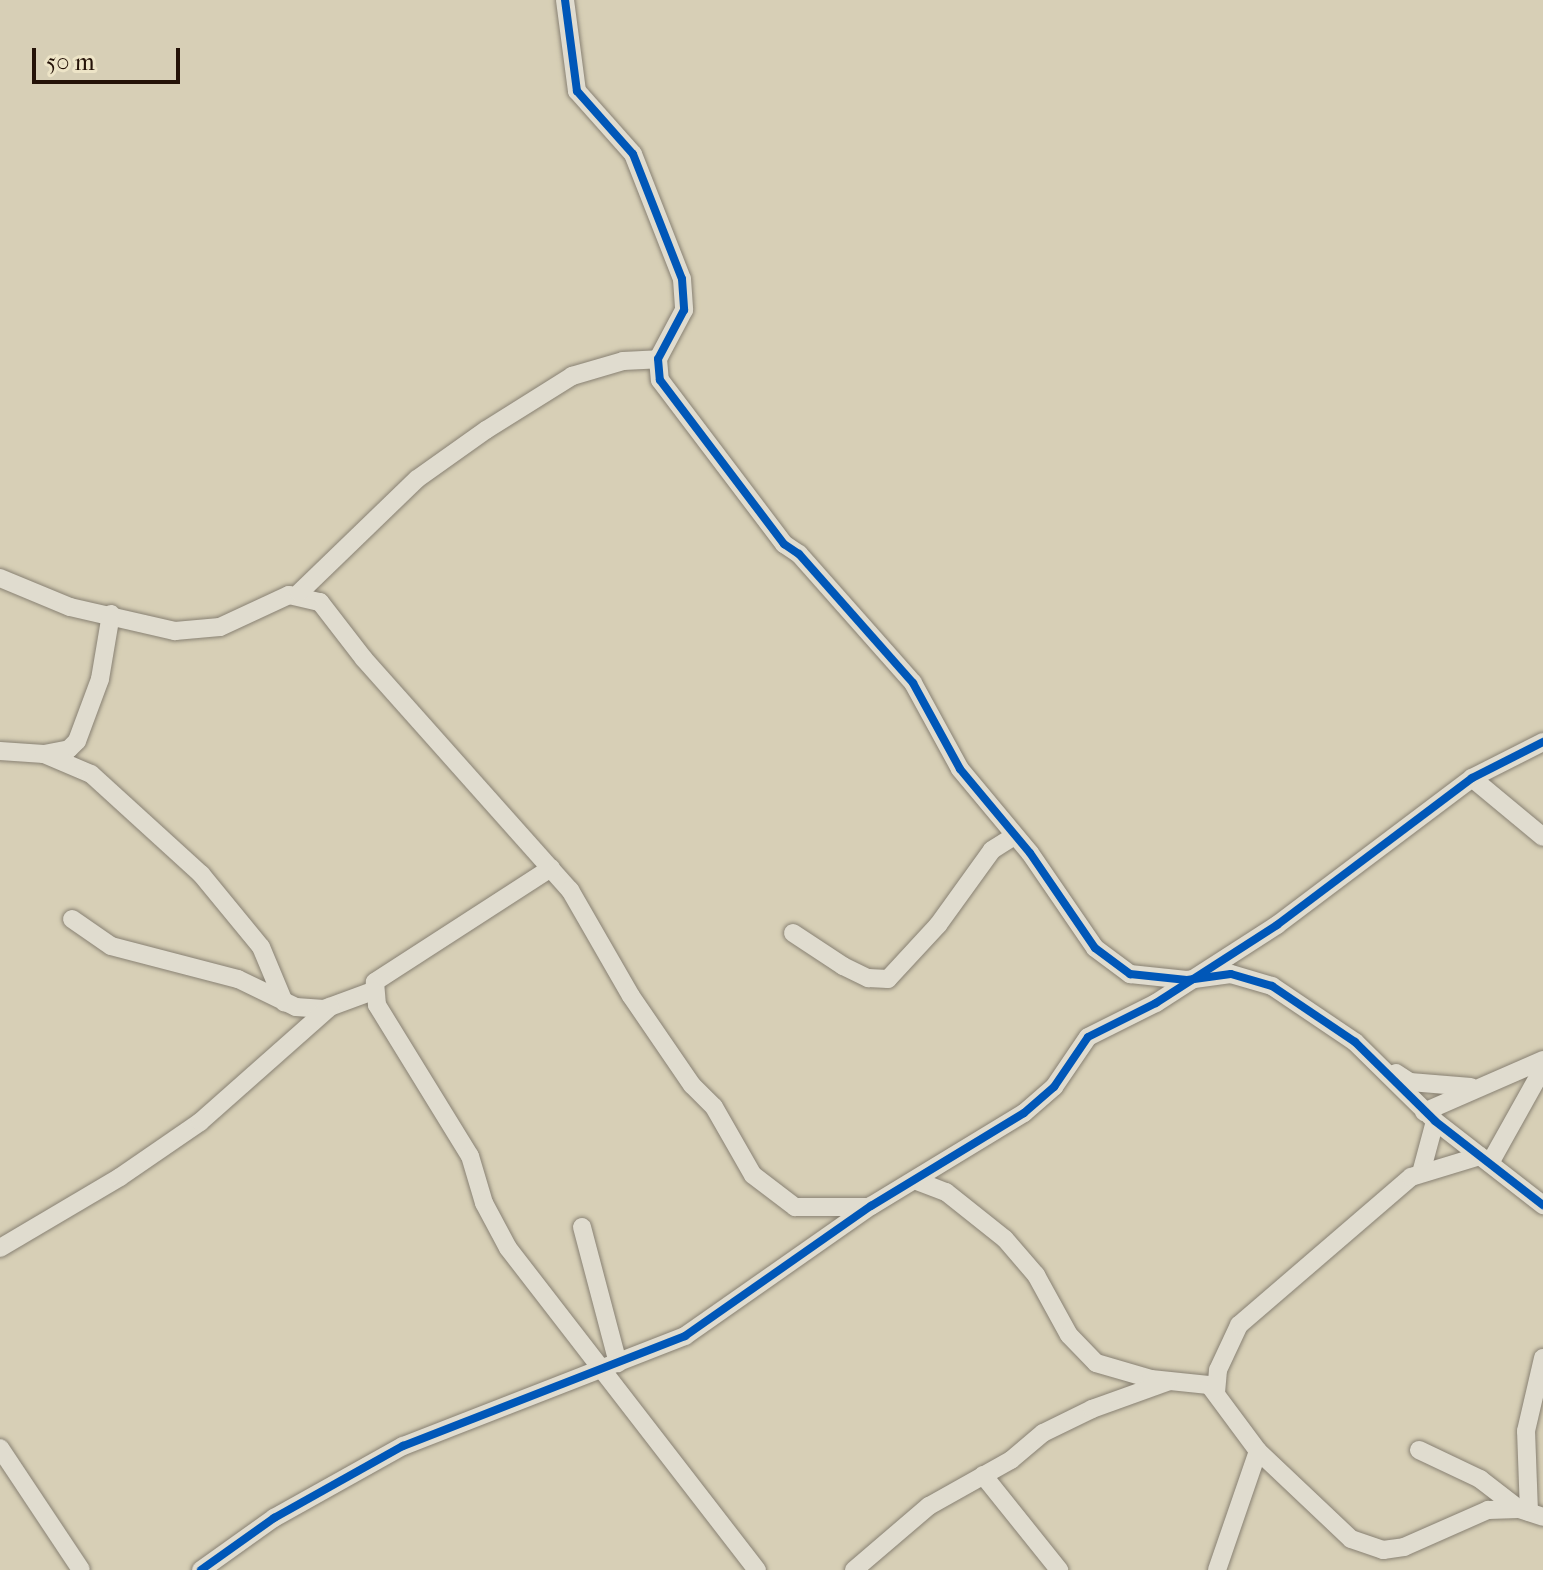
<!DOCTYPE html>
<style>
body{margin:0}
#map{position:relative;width:1543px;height:1570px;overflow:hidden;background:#d7cfb6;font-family:"IM FELL French Canon",serif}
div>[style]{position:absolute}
.roads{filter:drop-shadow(0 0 2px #888173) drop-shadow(0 0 2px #888173)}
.minor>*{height:18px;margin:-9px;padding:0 9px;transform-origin:9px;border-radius:9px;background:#e0dccf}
.cycleway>*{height:8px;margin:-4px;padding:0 4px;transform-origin:4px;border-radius:4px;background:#0057b8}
span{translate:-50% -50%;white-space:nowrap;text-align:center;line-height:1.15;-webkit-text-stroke:6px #ede4c7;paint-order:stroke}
.scale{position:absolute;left:32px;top:48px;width:148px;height:36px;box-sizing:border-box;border:4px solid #241208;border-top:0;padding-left:10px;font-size:24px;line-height:28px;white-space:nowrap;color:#241208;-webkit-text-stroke:6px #ede4c7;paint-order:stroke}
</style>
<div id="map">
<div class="roads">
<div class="minor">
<i style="left:565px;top:0;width:92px;rotate:82.5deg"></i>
<i style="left:577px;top:91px;width:84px;rotate:48.4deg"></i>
<i style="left:633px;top:154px;width:134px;rotate:68.6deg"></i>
<i style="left:682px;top:279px;width:31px;rotate:86deg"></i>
<i style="left:684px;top:310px;width:55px;rotate:118deg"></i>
<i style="left:658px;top:359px;width:21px;rotate:85deg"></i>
<i style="left:660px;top:380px;width:206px;rotate:52.9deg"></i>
<i style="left:784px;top:544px;width:18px;rotate:34deg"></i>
<i style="left:799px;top:554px;width:172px;rotate:48.5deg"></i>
<i style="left:913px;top:683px;width:98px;rotate:61.3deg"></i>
<i style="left:960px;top:769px;width:109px;rotate:50.2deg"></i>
<i style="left:1030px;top:853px;width:115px;rotate:55.6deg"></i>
<i style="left:1095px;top:948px;width:44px;rotate:36.6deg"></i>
<i style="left:1130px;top:974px;width:57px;rotate:6deg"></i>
<i style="left:1187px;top:980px;width:44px;rotate:-7.8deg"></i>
<i style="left:1231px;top:974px;width:43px;rotate:16.3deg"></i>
<i style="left:1272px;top:986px;width:100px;rotate:34deg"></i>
<i style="left:1355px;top:1042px;width:112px;rotate:44.6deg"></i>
<i style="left:1435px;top:1121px;width:137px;rotate:37.9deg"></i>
<i style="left:0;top:578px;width:76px;rotate:22.5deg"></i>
<i style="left:70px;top:607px;width:108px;rotate:12.9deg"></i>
<i style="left:175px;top:631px;width:45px;rotate:-5.1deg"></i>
<i style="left:220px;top:627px;width:76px;rotate:-24.9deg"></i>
<i style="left:289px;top:595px;width:32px;rotate:13deg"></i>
<i style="left:320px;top:602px;width:72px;rotate:52.3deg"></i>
<i style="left:364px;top:659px;width:310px;rotate:48.3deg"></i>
<i style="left:570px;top:890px;width:122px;rotate:60.1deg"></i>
<i style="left:631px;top:996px;width:108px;rotate:55.6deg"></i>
<i style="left:692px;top:1085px;width:31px;rotate:45deg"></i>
<i style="left:714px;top:1107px;width:78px;rotate:60.2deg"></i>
<i style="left:753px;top:1175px;width:53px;rotate:37.3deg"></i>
<i style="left:795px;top:1207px;width:73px"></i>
<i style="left:299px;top:593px;width:164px;rotate:-44deg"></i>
<i style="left:417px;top:479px;width:85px;rotate:-35.4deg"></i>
<i style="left:486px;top:430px;width:102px;rotate:-32.1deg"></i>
<i style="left:572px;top:376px;width:53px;rotate:-16.4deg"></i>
<i style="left:623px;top:361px;width:35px;rotate:-3deg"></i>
<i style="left:0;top:751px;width:44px;rotate:3.9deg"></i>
<i style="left:44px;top:754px;width:25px;rotate:-11deg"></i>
<i style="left:69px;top:749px;width:11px;rotate:-45deg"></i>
<i style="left:77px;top:741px;width:66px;rotate:-69.6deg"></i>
<i style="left:100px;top:679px;width:66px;rotate:-80.4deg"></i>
<i style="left:44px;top:754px;width:51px;rotate:23.1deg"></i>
<i style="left:91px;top:774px;width:149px;rotate:42.3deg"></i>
<i style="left:201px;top:874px;width:94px;rotate:50.6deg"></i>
<i style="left:261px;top:947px;width:60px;rotate:67.3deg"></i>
<i style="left:1472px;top:778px;width:92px;rotate:39.7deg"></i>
<i style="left:551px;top:868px;width:210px;rotate:147.1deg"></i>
<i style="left:375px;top:982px;width:23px;rotate:85deg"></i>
<i style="left:377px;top:1005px;width:177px;rotate:58.4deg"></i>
<i style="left:470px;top:1156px;width:49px;rotate:73.4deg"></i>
<i style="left:484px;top:1203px;width:51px;rotate:61.9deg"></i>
<i style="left:508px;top:1248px;width:407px;rotate:52.3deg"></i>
<i style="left:72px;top:919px;width:47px;rotate:34.7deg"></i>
<i style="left:111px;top:946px;width:131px;rotate:14.6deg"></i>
<i style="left:238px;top:979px;width:64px;rotate:25.8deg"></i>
<i style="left:296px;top:1007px;width:28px;rotate:4deg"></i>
<i style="left:324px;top:1009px;width:52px;rotate:-20.2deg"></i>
<i style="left:793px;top:933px;width:60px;rotate:33.4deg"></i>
<i style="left:843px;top:966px;width:28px;rotate:26deg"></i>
<i style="left:868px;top:978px;width:20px;rotate:3deg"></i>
<i style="left:888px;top:979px;width:74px;rotate:-47.2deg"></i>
<i style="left:938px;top:925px;width:92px;rotate:-54.2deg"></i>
<i style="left:992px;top:850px;width:26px;rotate:-32deg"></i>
<i style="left:1396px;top:1073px;width:17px;rotate:33deg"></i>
<i style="left:1410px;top:1082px;width:61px;rotate:4.7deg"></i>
<i style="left:1424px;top:1112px;width:130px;rotate:-23.6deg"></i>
<i style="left:1490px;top:1163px;width:109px;rotate:-60.8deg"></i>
<i style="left:1421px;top:1173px;width:54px;rotate:-74.9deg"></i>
<i style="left:917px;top:1181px;width:31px;rotate:21deg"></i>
<i style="left:946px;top:1192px;width:75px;rotate:38.5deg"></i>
<i style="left:1005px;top:1239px;width:48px;rotate:49.3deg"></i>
<i style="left:1036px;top:1275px;width:68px;rotate:61.2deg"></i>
<i style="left:1069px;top:1335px;width:39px;rotate:46deg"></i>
<i style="left:1096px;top:1363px;width:57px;rotate:16.2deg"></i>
<i style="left:1151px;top:1379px;width:58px;rotate:5.9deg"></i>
<i style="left:1209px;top:1385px;width:82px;rotate:53.4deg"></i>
<i style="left:1258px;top:1451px;width:128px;rotate:43.4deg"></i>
<i style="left:1351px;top:1539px;width:34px;rotate:19deg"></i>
<i style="left:1383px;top:1550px;width:21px;rotate:-8deg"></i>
<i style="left:1404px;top:1547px;width:92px;rotate:-23.8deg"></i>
<i style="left:1488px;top:1510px;width:31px;rotate:-2deg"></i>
<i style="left:1519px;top:1509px;width:25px;rotate:18deg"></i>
<i style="left:582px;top:1227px;width:141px;rotate:75.2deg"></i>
<i style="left:0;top:1248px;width:139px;rotate:-30.6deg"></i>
<i style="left:120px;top:1177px;width:97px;rotate:-34.5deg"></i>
<i style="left:200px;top:1122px;width:174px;rotate:-41.5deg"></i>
<i style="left:1216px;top:1393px;width:23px;rotate:-85deg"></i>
<i style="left:1218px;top:1370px;width:50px;rotate:-65deg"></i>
<i style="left:1239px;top:1325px;width:227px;rotate:-40.7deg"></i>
<i style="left:1411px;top:1177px;width:72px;rotate:-16.9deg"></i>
<i style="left:0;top:1448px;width:146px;rotate:56.4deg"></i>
<i style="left:1419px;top:1450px;width:68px;rotate:25.4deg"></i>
<i style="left:1480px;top:1479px;width:49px;rotate:37.6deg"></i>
<i style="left:983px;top:1475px;width:122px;rotate:51.3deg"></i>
<i style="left:1529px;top:1512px;width:81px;rotate:-92.1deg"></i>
<i style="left:1526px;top:1431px;width:75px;rotate:-76.9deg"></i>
<i style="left:201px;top:1570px;width:90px;rotate:-35.5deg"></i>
<i style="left:274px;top:1518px;width:148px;rotate:-29.2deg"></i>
<i style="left:403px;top:1446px;width:303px;rotate:-21.3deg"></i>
<i style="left:685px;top:1336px;width:227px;rotate:-35deg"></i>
<i style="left:871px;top:1206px;width:179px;rotate:-31.3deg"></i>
<i style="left:1024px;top:1113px;width:40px;rotate:-41deg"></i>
<i style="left:1054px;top:1087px;width:60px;rotate:-55.8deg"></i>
<i style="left:1088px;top:1037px;width:76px;rotate:-26.6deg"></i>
<i style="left:1156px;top:1003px;width:144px;rotate:-32.8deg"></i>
<i style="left:1277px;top:925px;width:244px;rotate:-37deg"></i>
<i style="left:1472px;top:778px;width:80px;rotate:-26.9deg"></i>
<i style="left:854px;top:1570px;width:99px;rotate:-40.5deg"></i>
<i style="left:929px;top:1506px;width:94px;rotate:-29.3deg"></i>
<i style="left:1011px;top:1460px;width:42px;rotate:-40.2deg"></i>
<i style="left:1043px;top:1433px;width:55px;rotate:-26.1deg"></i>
<i style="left:1092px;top:1409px;width:80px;rotate:-19.8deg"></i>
<i style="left:1217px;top:1570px;width:126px;rotate:-71deg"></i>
</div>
</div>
<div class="cycleway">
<i style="left:565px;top:0;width:92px;rotate:82.5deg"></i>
<i style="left:577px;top:91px;width:84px;rotate:48.4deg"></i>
<i style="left:633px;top:154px;width:134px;rotate:68.6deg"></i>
<i style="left:682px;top:279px;width:31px;rotate:86deg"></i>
<i style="left:684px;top:310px;width:55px;rotate:118deg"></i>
<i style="left:658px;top:359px;width:21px;rotate:85deg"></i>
<i style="left:660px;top:380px;width:206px;rotate:52.9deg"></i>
<i style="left:784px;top:544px;width:18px;rotate:34deg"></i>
<i style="left:799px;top:554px;width:172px;rotate:48.5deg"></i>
<i style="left:913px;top:683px;width:98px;rotate:61.3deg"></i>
<i style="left:960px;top:769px;width:109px;rotate:50.2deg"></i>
<i style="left:1030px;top:853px;width:115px;rotate:55.6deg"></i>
<i style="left:1095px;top:948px;width:44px;rotate:36.6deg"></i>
<i style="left:1130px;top:974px;width:57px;rotate:6deg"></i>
<i style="left:1187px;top:980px;width:44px;rotate:-7.8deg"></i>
<i style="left:1231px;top:974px;width:43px;rotate:16.3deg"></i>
<i style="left:1272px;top:986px;width:100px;rotate:34deg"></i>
<i style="left:1355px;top:1042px;width:112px;rotate:44.6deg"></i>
<i style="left:1435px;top:1121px;width:137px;rotate:37.9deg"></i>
<i style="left:201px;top:1570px;width:90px;rotate:-35.5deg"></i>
<i style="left:274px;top:1518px;width:148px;rotate:-29.2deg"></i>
<i style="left:403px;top:1446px;width:303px;rotate:-21.3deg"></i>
<i style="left:685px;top:1336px;width:227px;rotate:-35deg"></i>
<i style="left:871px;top:1206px;width:179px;rotate:-31.3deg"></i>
<i style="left:1024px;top:1113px;width:40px;rotate:-41deg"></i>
<i style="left:1054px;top:1087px;width:60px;rotate:-55.8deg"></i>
<i style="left:1088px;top:1037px;width:76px;rotate:-26.6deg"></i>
<i style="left:1156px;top:1003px;width:144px;rotate:-32.8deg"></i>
<i style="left:1277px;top:925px;width:244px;rotate:-37deg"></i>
<i style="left:1472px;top:778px;width:80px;rotate:-26.9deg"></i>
</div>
<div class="scale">50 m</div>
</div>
